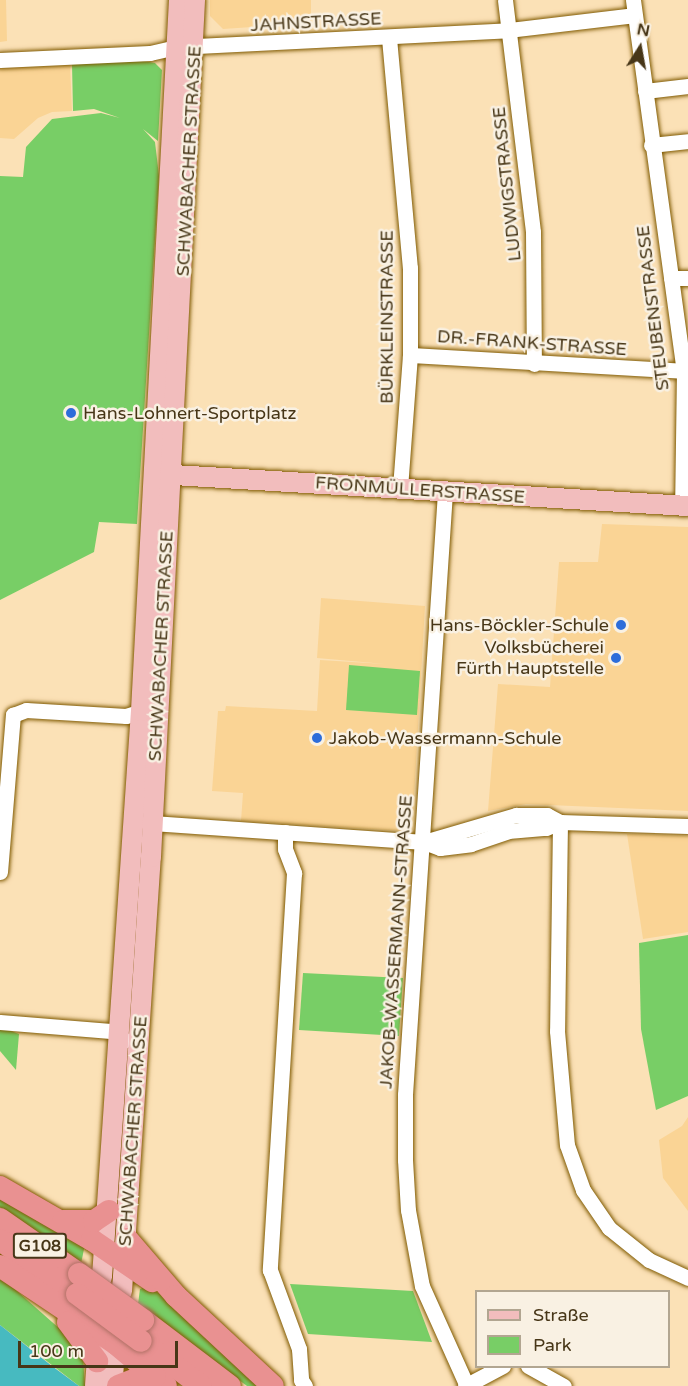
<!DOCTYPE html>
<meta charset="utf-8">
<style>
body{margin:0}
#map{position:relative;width:688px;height:1386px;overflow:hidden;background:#fbe1b6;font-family:"Varela Round",sans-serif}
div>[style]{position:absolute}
.built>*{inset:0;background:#fad495}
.green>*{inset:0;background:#78ce66}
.water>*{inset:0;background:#47bac0}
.roads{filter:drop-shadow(0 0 2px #805a00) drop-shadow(0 0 2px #805a00)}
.minor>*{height:15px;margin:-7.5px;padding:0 7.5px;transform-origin:7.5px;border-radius:7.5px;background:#fff}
.major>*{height:20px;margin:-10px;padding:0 10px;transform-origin:10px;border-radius:10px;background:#f2bdbd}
.highway>*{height:22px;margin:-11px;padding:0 11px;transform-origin:11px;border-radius:11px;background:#e99191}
.bridges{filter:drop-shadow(0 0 2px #b07166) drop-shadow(0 0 2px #b07166)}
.highway-bridge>*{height:22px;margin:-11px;padding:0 11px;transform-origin:11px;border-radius:11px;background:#e99191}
.dots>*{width:16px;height:16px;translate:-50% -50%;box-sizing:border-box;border:3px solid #f9f1e3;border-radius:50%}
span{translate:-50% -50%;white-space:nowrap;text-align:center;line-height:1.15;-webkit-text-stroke:5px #f9f1e3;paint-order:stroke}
.shield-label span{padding:2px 4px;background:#f9f1e3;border:2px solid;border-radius:4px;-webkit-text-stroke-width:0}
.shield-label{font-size:16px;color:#473617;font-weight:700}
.street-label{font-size:18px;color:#473617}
.poi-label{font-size:18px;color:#473617}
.left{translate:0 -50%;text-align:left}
.right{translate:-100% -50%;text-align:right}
.legend{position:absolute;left:475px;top:1290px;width:195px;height:78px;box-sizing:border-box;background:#f9f1e3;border:2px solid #b2a691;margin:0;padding:8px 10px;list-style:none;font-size:18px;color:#473617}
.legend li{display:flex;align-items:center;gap:12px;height:30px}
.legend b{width:30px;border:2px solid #b2a691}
.north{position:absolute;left:610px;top:18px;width:60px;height:60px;-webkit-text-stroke:4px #f9f1e3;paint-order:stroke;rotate:11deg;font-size:16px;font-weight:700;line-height:24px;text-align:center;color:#473617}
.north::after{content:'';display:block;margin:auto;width:21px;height:27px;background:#473617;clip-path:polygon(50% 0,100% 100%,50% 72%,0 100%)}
.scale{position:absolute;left:18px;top:1341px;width:160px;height:27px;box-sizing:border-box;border:3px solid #473617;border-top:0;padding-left:8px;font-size:18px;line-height:21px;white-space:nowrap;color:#473617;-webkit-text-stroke:4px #f9f1e3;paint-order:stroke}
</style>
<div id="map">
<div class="built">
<i style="clip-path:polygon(0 0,6px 0,7px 41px,0 42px)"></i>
<i style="clip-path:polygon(210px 0,311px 0,311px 23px,223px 29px,210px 16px)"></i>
<i style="clip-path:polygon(70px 64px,72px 111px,52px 112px,38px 118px,14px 139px,0 138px,0 68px)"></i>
<i style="clip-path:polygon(602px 524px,688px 527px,688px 811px,526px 804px,488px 811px,498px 684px,550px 687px,559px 562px,598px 562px)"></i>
<i style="clip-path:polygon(321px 598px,425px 606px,413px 815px,403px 831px,241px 821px,243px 793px,212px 791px,218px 711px,225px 711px,226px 706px,317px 711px,320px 660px,385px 664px,317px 658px)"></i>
<i style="clip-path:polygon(627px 834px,688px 836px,688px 932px,643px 939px)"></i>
<i style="clip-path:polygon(688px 1117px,688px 1211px,663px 1178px,659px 1140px,682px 1126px)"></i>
</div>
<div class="green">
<i style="clip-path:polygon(143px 61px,155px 63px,162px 70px,158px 141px,143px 129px,155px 142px,159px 176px,137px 524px,99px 522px,94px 552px,0 600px,0 176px,23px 177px,26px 147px,52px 119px,101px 113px,120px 118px,94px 109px,73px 111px,72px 64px)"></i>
<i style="clip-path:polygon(349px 665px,420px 671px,417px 715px,346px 710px)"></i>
<i style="clip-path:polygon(688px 935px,688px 1096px,656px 1110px,641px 1029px,639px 943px)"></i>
<i style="clip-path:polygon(303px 973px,403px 978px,399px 1036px,299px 1030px)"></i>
<i style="clip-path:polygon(0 1027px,19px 1034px,16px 1070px,0 1051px)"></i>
<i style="clip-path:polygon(0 1197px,85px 1244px,81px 1264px,0 1207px)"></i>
<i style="clip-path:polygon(0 1276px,69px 1337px,83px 1357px,85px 1386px,79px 1386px,0 1325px)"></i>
<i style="clip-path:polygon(290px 1284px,413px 1291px,432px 1342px,308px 1334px)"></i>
<i style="clip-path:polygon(145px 1287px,163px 1295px,263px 1386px,247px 1386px,138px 1304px,140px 1289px)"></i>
</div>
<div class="water">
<i style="clip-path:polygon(0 1325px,52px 1366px,79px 1386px,0 1386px)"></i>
</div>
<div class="roads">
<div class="minor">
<i style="left:505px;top:0;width:234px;rotate:83.1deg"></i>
<i style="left:533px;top:232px;width:132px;rotate:89.6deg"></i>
<i style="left:633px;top:0;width:374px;rotate:82.2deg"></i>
<i style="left:684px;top:371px;width:135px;rotate:90.8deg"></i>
<i style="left:389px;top:38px;width:231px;rotate:84.8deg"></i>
<i style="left:410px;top:268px;width:87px;rotate:90deg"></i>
<i style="left:410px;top:355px;width:134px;rotate:94.3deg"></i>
<i style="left:0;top:60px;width:150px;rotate:-2.7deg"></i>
<i style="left:150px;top:53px;width:28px;rotate:-13deg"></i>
<i style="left:177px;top:47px;width:332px;rotate:-2.9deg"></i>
<i style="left:509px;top:30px;width:126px;rotate:-6.8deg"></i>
<i style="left:645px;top:91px;width:43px;rotate:-6.6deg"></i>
<i style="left:651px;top:145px;width:37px;rotate:-6deg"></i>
<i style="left:671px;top:278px;width:17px"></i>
<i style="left:410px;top:355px;width:278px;rotate:3.3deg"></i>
<i style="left:445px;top:492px;width:604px;rotate:93.8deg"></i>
<i style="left:405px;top:1095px;width:65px;rotate:90deg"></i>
<i style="left:405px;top:1160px;width:50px;rotate:86.6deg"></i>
<i style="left:408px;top:1210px;width:77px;rotate:79.6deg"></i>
<i style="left:422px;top:1286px;width:110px;rotate:65.8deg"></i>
<i style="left:560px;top:822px;width:209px;rotate:90.8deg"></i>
<i style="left:557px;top:1031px;width:114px;rotate:85deg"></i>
<i style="left:567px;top:1145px;width:48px;rotate:70.4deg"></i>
<i style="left:583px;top:1190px;width:46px;rotate:55.6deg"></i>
<i style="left:609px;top:1228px;width:51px;rotate:38.7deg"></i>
<i style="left:649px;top:1260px;width:43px;rotate:24.8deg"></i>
<i style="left:152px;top:823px;width:273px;rotate:4deg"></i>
<i style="left:424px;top:842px;width:17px;rotate:21deg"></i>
<i style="left:440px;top:848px;width:31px;rotate:-7deg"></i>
<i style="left:471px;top:844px;width:39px;rotate:-19deg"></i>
<i style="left:508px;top:831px;width:38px;rotate:-5deg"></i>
<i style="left:546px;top:828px;width:15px;rotate:-23deg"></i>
<i style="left:560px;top:822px;width:128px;rotate:1.8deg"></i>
<i style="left:285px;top:832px;width:17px;rotate:90deg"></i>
<i style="left:285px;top:849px;width:26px;rotate:69deg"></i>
<i style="left:294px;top:873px;width:398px;rotate:93.5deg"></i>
<i style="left:270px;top:1270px;width:84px;rotate:69.8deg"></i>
<i style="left:299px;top:1349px;width:31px;rotate:86deg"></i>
<i style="left:301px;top:1380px;width:7px;rotate:56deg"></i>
<i style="left:424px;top:842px;width:96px;rotate:-16.4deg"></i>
<i style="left:516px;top:815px;width:31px"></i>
<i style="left:547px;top:815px;width:15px;rotate:28deg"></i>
<i style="left:0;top:872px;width:158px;rotate:-85.3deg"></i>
<i style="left:13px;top:715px;width:14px;rotate:-21deg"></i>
<i style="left:26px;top:710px;width:100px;rotate:3.4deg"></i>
<i style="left:126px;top:716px;width:16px;rotate:-18deg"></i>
<i style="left:141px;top:711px;width:8px;rotate:-45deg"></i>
<i style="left:0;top:1022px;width:111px;rotate:4.6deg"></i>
<i style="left:111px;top:1031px;width:17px;rotate:33deg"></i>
<i style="left:528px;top:1366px;width:41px;rotate:29.1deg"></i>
<i style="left:465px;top:1386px;width:43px;rotate:-27.8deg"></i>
</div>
<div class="major">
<i style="left:157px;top:474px;width:532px;rotate:3.45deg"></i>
<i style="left:102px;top:1277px;width:567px;rotate:-86.06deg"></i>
<i style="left:141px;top:711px;width:712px;rotate:-86.94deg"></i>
<i style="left:122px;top:1291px;width:435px;rotate:-86.2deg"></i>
<i style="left:151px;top:857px;width:858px;rotate:-87.06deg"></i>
<i style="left:95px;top:1386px;width:39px;rotate:-86deg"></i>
<i style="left:112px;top:1386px;width:54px;rotate:-84.7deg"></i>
</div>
<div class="highway">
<i style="left:0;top:1187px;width:106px;rotate:29.9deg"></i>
<i style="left:92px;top:1240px;width:73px;rotate:34.3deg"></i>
<i style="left:0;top:1219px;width:96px;rotate:34.8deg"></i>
<i style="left:63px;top:1221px;width:31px"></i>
<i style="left:94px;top:1221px;width:18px;rotate:-34deg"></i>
<i style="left:127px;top:1239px;width:75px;rotate:49.3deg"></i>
<i style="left:176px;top:1296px;width:132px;rotate:42.9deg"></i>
<i style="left:0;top:1240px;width:94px;rotate:35deg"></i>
<i style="left:0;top:1266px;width:140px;rotate:33.9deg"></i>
<i style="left:116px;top:1344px;width:65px;rotate:40deg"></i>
<i style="left:143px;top:1320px;width:109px;rotate:37.2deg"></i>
<i style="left:68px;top:1322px;width:49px;rotate:53.4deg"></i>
<i style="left:141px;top:1341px;width:75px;rotate:36.9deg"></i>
<i style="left:118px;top:1386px;width:22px;rotate:-21deg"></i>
<i style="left:139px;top:1378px;width:16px;rotate:-4deg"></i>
</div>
</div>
<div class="bridges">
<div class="highway-bridge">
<i style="left:79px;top:1274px;width:79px;rotate:35.7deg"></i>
<i style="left:77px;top:1294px;width:79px;rotate:36.3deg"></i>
</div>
</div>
<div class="dots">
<i style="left:71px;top:413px;background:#2d6dda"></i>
<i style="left:621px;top:625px;background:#2d6dda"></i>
<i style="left:616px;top:658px;background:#2d6dda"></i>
<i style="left:317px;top:738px;background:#2d6dda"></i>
</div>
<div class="shield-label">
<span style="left:40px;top:1246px">G108</span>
</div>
<div class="street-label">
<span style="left:316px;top:22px;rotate:-3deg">JAHNSTRASSE</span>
<span style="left:189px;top:161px;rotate:-87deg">SCHWABACHER STRASSE</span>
<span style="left:507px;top:184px;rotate:-96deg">LUDWIGSTRASSE</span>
<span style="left:653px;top:308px;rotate:-97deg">STEUBENSTRASSE</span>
<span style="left:387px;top:317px;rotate:-90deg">BÜRKLEINSTRASSE</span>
<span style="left:532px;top:343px;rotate:4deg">DR.-FRANK-STRASSE</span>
<span style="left:420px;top:490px;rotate:4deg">FRONMÜLLERSTRASSE</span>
<span style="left:161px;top:646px;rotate:-87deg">SCHWABACHER STRASSE</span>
<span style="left:396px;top:942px;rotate:-86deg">JAKOB-WASSERMANN-STRASSE</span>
<span style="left:133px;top:1131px;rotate:-86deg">SCHWABACHER STRASSE</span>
</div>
<div class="poi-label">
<span class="left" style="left:83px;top:413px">Hans-Lohnert-Sportplatz</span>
<span class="right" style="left:609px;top:625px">Hans-Böckler-Schule</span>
<span class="right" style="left:604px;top:658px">Volksbücherei<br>Fürth Hauptstelle</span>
<span class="left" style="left:329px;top:738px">Jakob-Wassermann-Schule</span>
</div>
<ul class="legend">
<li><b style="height:8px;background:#f2bdbd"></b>Straße</li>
<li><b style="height:16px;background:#78ce66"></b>Park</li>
</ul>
<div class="north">N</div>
<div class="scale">100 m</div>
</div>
